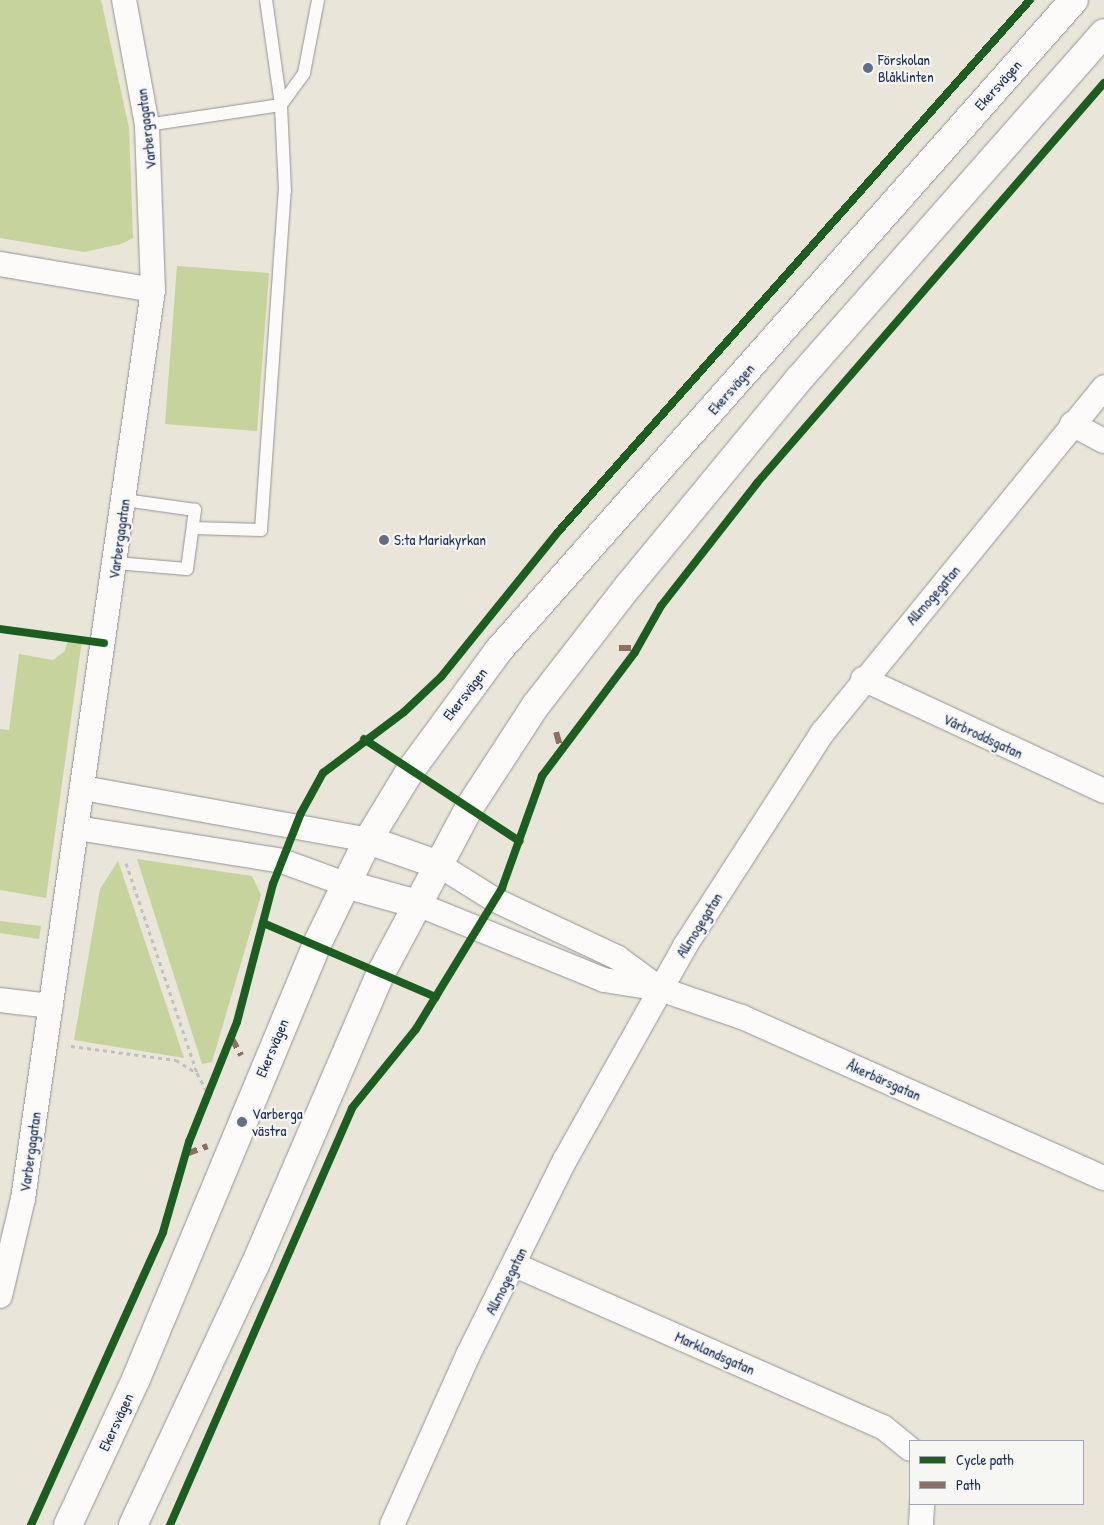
<!DOCTYPE html>
<meta charset="utf-8">
<style>
body{margin:0}
#map{position:relative;width:1104px;height:1525px;overflow:hidden;background:#e9e5d8;font-family:"Patrick Hand",sans-serif}
div>[style]{position:absolute}
.green>*{inset:0;background:#c6d39d}
.path>*{height:3px;margin-top:-1.5px;transform-origin:0;background:repeating-linear-gradient(90deg,#bfc0c3 0 4px,transparent 0 8px)}
.roads{filter:drop-shadow(0 0 1px #939495) drop-shadow(0 0 1px #939495)}
.service>*{height:12px;margin:-6px;padding:0 6px;transform-origin:6px;border-radius:6px;background:#fcfbf9}
.minor>*{height:24px;margin:-12px;padding:0 12px;transform-origin:12px;border-radius:12px;background:#fcfbf9}
.secondary>*{height:28px;margin:-14px;padding:0 14px;transform-origin:14px;border-radius:14px;background:#fcfbf9}
.quiet>*{height:6px;margin-top:-3px;transform-origin:0;background:repeating-linear-gradient(90deg,#8d6e63 0 12px,transparent 0 18px)}
.cycleway>*{height:8px;margin:-4px;padding:0 4px;transform-origin:4px;border-radius:4px;background:#1b5e20}
.dots>*{width:14px;height:14px;translate:-50% -50%;box-sizing:border-box;border:2px solid #f6f6f2;border-radius:50%}
span{translate:-50% -50%;white-space:nowrap;text-align:center;line-height:1.15;-webkit-text-stroke:4.5px #f6f6f2;paint-order:stroke}
.poi-label{font-size:15px;color:#1b2f5e}
.left{translate:0 -50%;text-align:left}
.street-label{font-size:15px;color:#1b2f5e}
.legend{position:absolute;left:909px;top:1440px;width:175px;height:65px;box-sizing:border-box;background:#f6f6f2;border:1px solid #9ea6b7;margin:0;padding:6px 9px;list-style:none;font-size:15px;color:#1b2f5e}
.legend li{display:flex;align-items:center;gap:10px;height:25px}
.legend b{width:25px;border:1px solid #9ea6b7}
</style>
<div id="map">
<div class="green">
<i style="clip-path:polygon(0 0,101px 0,129px 128px,133px 238px,121px 244px,84px 252px,0 238px)"></i>
<i style="clip-path:polygon(177px 266px,269px 273px,257px 431px,165px 424px)"></i>
<i style="clip-path:polygon(68px 639px,82px 640px,46px 898px,0 890px,0 729px,9px 730px,19px 654px,53px 660px,65px 651px)"></i>
<i style="clip-path:polygon(137px 859px,252px 876px,261px 895px,212px 1062px,202px 1064px)"></i>
<i style="clip-path:polygon(118px 861px,184px 1058px,74px 1040px,100px 889px)"></i>
<i style="clip-path:polygon(0 921px,41px 926px,39px 939px,0 933px)"></i>
</div>
<div class="path">
<i style="left:126px;top:863px;width:222px;rotate:71.3deg"></i>
<i style="left:197px;top:1073px;width:24px;rotate:62deg"></i>
<i style="left:71px;top:1046px;width:106px;rotate:7.6deg"></i>
<i style="left:176px;top:1060px;width:25px;rotate:32deg"></i>
</div>
<div class="roads">
<div class="service">
<i style="left:147px;top:125px;width:135px;rotate:-8.5deg"></i>
<i style="left:281px;top:105px;width:39px;rotate:-54deg"></i>
<i style="left:304px;top:73px;width:74px;rotate:-79.1deg"></i>
<i style="left:193px;top:528px;width:68px;rotate:1.7deg"></i>
<i style="left:261px;top:530px;width:340px;rotate:-86deg"></i>
<i style="left:285px;top:191px;width:86px;rotate:-92.7deg"></i>
<i style="left:281px;top:105px;width:106px;rotate:-98.1deg"></i>
<i style="left:116px;top:563px;width:71px;rotate:4.8deg"></i>
<i style="left:187px;top:569px;width:60px;rotate:-82.3deg"></i>
<i style="left:195px;top:510px;width:71px;rotate:-171.9deg"></i>
</div>
<div class="minor">
<i style="left:0;top:264px;width:155px;rotate:9.6deg"></i>
<i style="left:1072px;top:424px;width:36px;rotate:28deg"></i>
<i style="left:863px;top:679px;width:266px;rotate:24.9deg"></i>
<i style="left:83px;top:788px;width:290px;rotate:10.3deg"></i>
<i style="left:77px;top:828px;width:208px;rotate:9.1deg"></i>
<i style="left:282px;top:861px;width:67px;rotate:20.1deg"></i>
<i style="left:439px;top:865px;width:66px;rotate:32deg"></i>
<i style="left:495px;top:900px;width:136px;rotate:25.2deg"></i>
<i style="left:618px;top:958px;width:49px;rotate:36.6deg"></i>
<i style="left:417px;top:904px;width:202px;rotate:22.1deg"></i>
<i style="left:604px;top:980px;width:57px;rotate:9.1deg"></i>
<i style="left:660px;top:989px;width:87px;rotate:18.9deg"></i>
<i style="left:742px;top:1017px;width:396px;rotate:24deg"></i>
<i style="left:0;top:1000px;width:51px;rotate:6.7deg"></i>
<i style="left:515px;top:1265px;width:402px;rotate:23.8deg"></i>
<i style="left:883px;top:1427px;width:35px;rotate:39deg"></i>
<i style="left:0;top:1296px;width:100px;rotate:-76.7deg"></i>
<i style="left:23px;top:1199px;width:918px;rotate:-81.86deg"></i>
<i style="left:153px;top:290px;width:165px;rotate:-92.1deg"></i>
<i style="left:147px;top:125px;width:127px;rotate:-100.4deg"></i>
<i style="left:392px;top:1525px;width:188px;rotate:-65.9deg"></i>
<i style="left:469px;top:1353px;width:216px;rotate:-63.6deg"></i>
<i style="left:565px;top:1160px;width:245px;rotate:-60.7deg"></i>
<i style="left:685px;top:946px;width:255px;rotate:-57.2deg"></i>
<i style="left:823px;top:732px;width:445px;rotate:-50.8deg"></i>
<i style="left:921px;top:1525px;width:21px;rotate:-87deg"></i>
</div>
<div class="secondary">
<i style="left:368px;top:840px;width:75px;rotate:19.4deg"></i>
<i style="left:345px;top:884px;width:75px;rotate:15.5deg"></i>
<i style="left:68px;top:1525px;width:161px;rotate:-65deg"></i>
<i style="left:136px;top:1379px;width:469px;rotate:-67.4deg"></i>
<i style="left:316px;top:946px;width:118px;rotate:-63.9deg"></i>
<i style="left:368px;top:840px;width:81px;rotate:-58.7deg"></i>
<i style="left:410px;top:771px;width:149px;rotate:-53.7deg"></i>
<i style="left:498px;top:651px;width:869px;rotate:-48.5deg"></i>
<i style="left:133px;top:1525px;width:287px;rotate:-64.9deg"></i>
<i style="left:255px;top:1265px;width:318px;rotate:-66.7deg"></i>
<i style="left:381px;top:973px;width:187px;rotate:-61.9deg"></i>
<i style="left:469px;top:808px;width:123px;rotate:-57deg"></i>
<i style="left:536px;top:705px;width:153px;rotate:-52.2deg"></i>
<i style="left:630px;top:584px;width:266px;rotate:-50.5deg"></i>
<i style="left:799px;top:379px;width:461px;rotate:-48.6deg"></i>
</div>
</div>
<div class="quiet">
<i style="left:619px;top:648px;width:18px"></i>
<i style="left:556px;top:732px;width:19px;rotate:74deg"></i>
<i style="left:231px;top:1037px;width:21px;rotate:61deg"></i>
<i style="left:186px;top:1154px;width:23px;rotate:-20deg"></i>
</div>
<div class="cycleway">
<i style="left:0;top:629px;width:105px;rotate:7.7deg"></i>
<i style="left:364px;top:739px;width:186px;rotate:33.3deg"></i>
<i style="left:263px;top:923px;width:188px;rotate:23.2deg"></i>
<i style="left:31px;top:1525px;width:321px;rotate:-65.7deg"></i>
<i style="left:163px;top:1232px;width:94px;rotate:-73.9deg"></i>
<i style="left:189px;top:1142px;width:129px;rotate:-68.2deg"></i>
<i style="left:237px;top:1022px;width:143px;rotate:-75.4deg"></i>
<i style="left:273px;top:884px;width:76px;rotate:-68.5deg"></i>
<i style="left:301px;top:813px;width:46px;rotate:-61.2deg"></i>
<i style="left:323px;top:773px;width:101px;rotate:-37deg"></i>
<i style="left:404px;top:712px;width:51px;rotate:-43.4deg"></i>
<i style="left:441px;top:677px;width:186px;rotate:-51.1deg"></i>
<i style="left:558px;top:532px;width:711px;rotate:-48.42deg"></i>
<i style="left:170px;top:1525px;width:455px;rotate:-66.4deg"></i>
<i style="left:352px;top:1108px;width:102px;rotate:-51deg"></i>
<i style="left:416px;top:1029px;width:165px;rotate:-58.6deg"></i>
<i style="left:502px;top:888px;width:119px;rotate:-70.3deg"></i>
<i style="left:542px;top:776px;width:155px;rotate:-53.1deg"></i>
<i style="left:635px;top:652px;width:53px;rotate:-60.5deg"></i>
<i style="left:661px;top:606px;width:156px;rotate:-52deg"></i>
<i style="left:757px;top:483px;width:530px;rotate:-49.06deg"></i>
</div>
<div class="dots">
<i style="left:868px;top:68px;background:#636f89"></i>
<i style="left:384px;top:540px;background:#636f89"></i>
<i style="left:242px;top:1122px;background:#636f89"></i>
</div>
<div class="poi-label">
<span class="left" style="left:878px;top:68px">Förskolan<br>Blåklinten</span>
<span class="left" style="left:394px;top:540px">S:ta Mariakyrkan</span>
<span class="left" style="left:252px;top:1122px">Varberga<br>västra</span>
</div>
<div class="street-label">
<span style="left:998px;top:85px;rotate:-48deg">Ekersvägen</span>
<span style="left:146px;top:129px;rotate:-97deg">Varbergagatan</span>
<span style="left:731px;top:389px;rotate:-49deg">Ekersvägen</span>
<span style="left:119px;top:539px;rotate:-82deg">Varbergagatan</span>
<span style="left:933px;top:595px;rotate:-49deg">Allmogegatan</span>
<span style="left:465px;top:694px;rotate:-52deg">Ekersvägen</span>
<span style="left:983px;top:736px;rotate:25deg">Vårbroddsgatan</span>
<span style="left:699px;top:925px;rotate:-58deg">Allmogegatan</span>
<span style="left:272px;top:1048px;rotate:-67deg">Ekersvägen</span>
<span style="left:884px;top:1080px;rotate:24deg">Åkerbärsgatan</span>
<span style="left:30px;top:1152px;rotate:-82deg">Varbergagatan</span>
<span style="left:506px;top:1281px;rotate:-63deg">Allmogegatan</span>
<span style="left:715px;top:1353px;rotate:24deg">Marklandsgatan</span>
<span style="left:116px;top:1422px;rotate:-65deg">Ekersvägen</span>
</div>
<ul class="legend">
<li><b style="height:6px;background:#1b5e20"></b>Cycle path</li>
<li><b style="height:6px;background:#8d6e63"></b>Path</li>
</ul>
</div>
